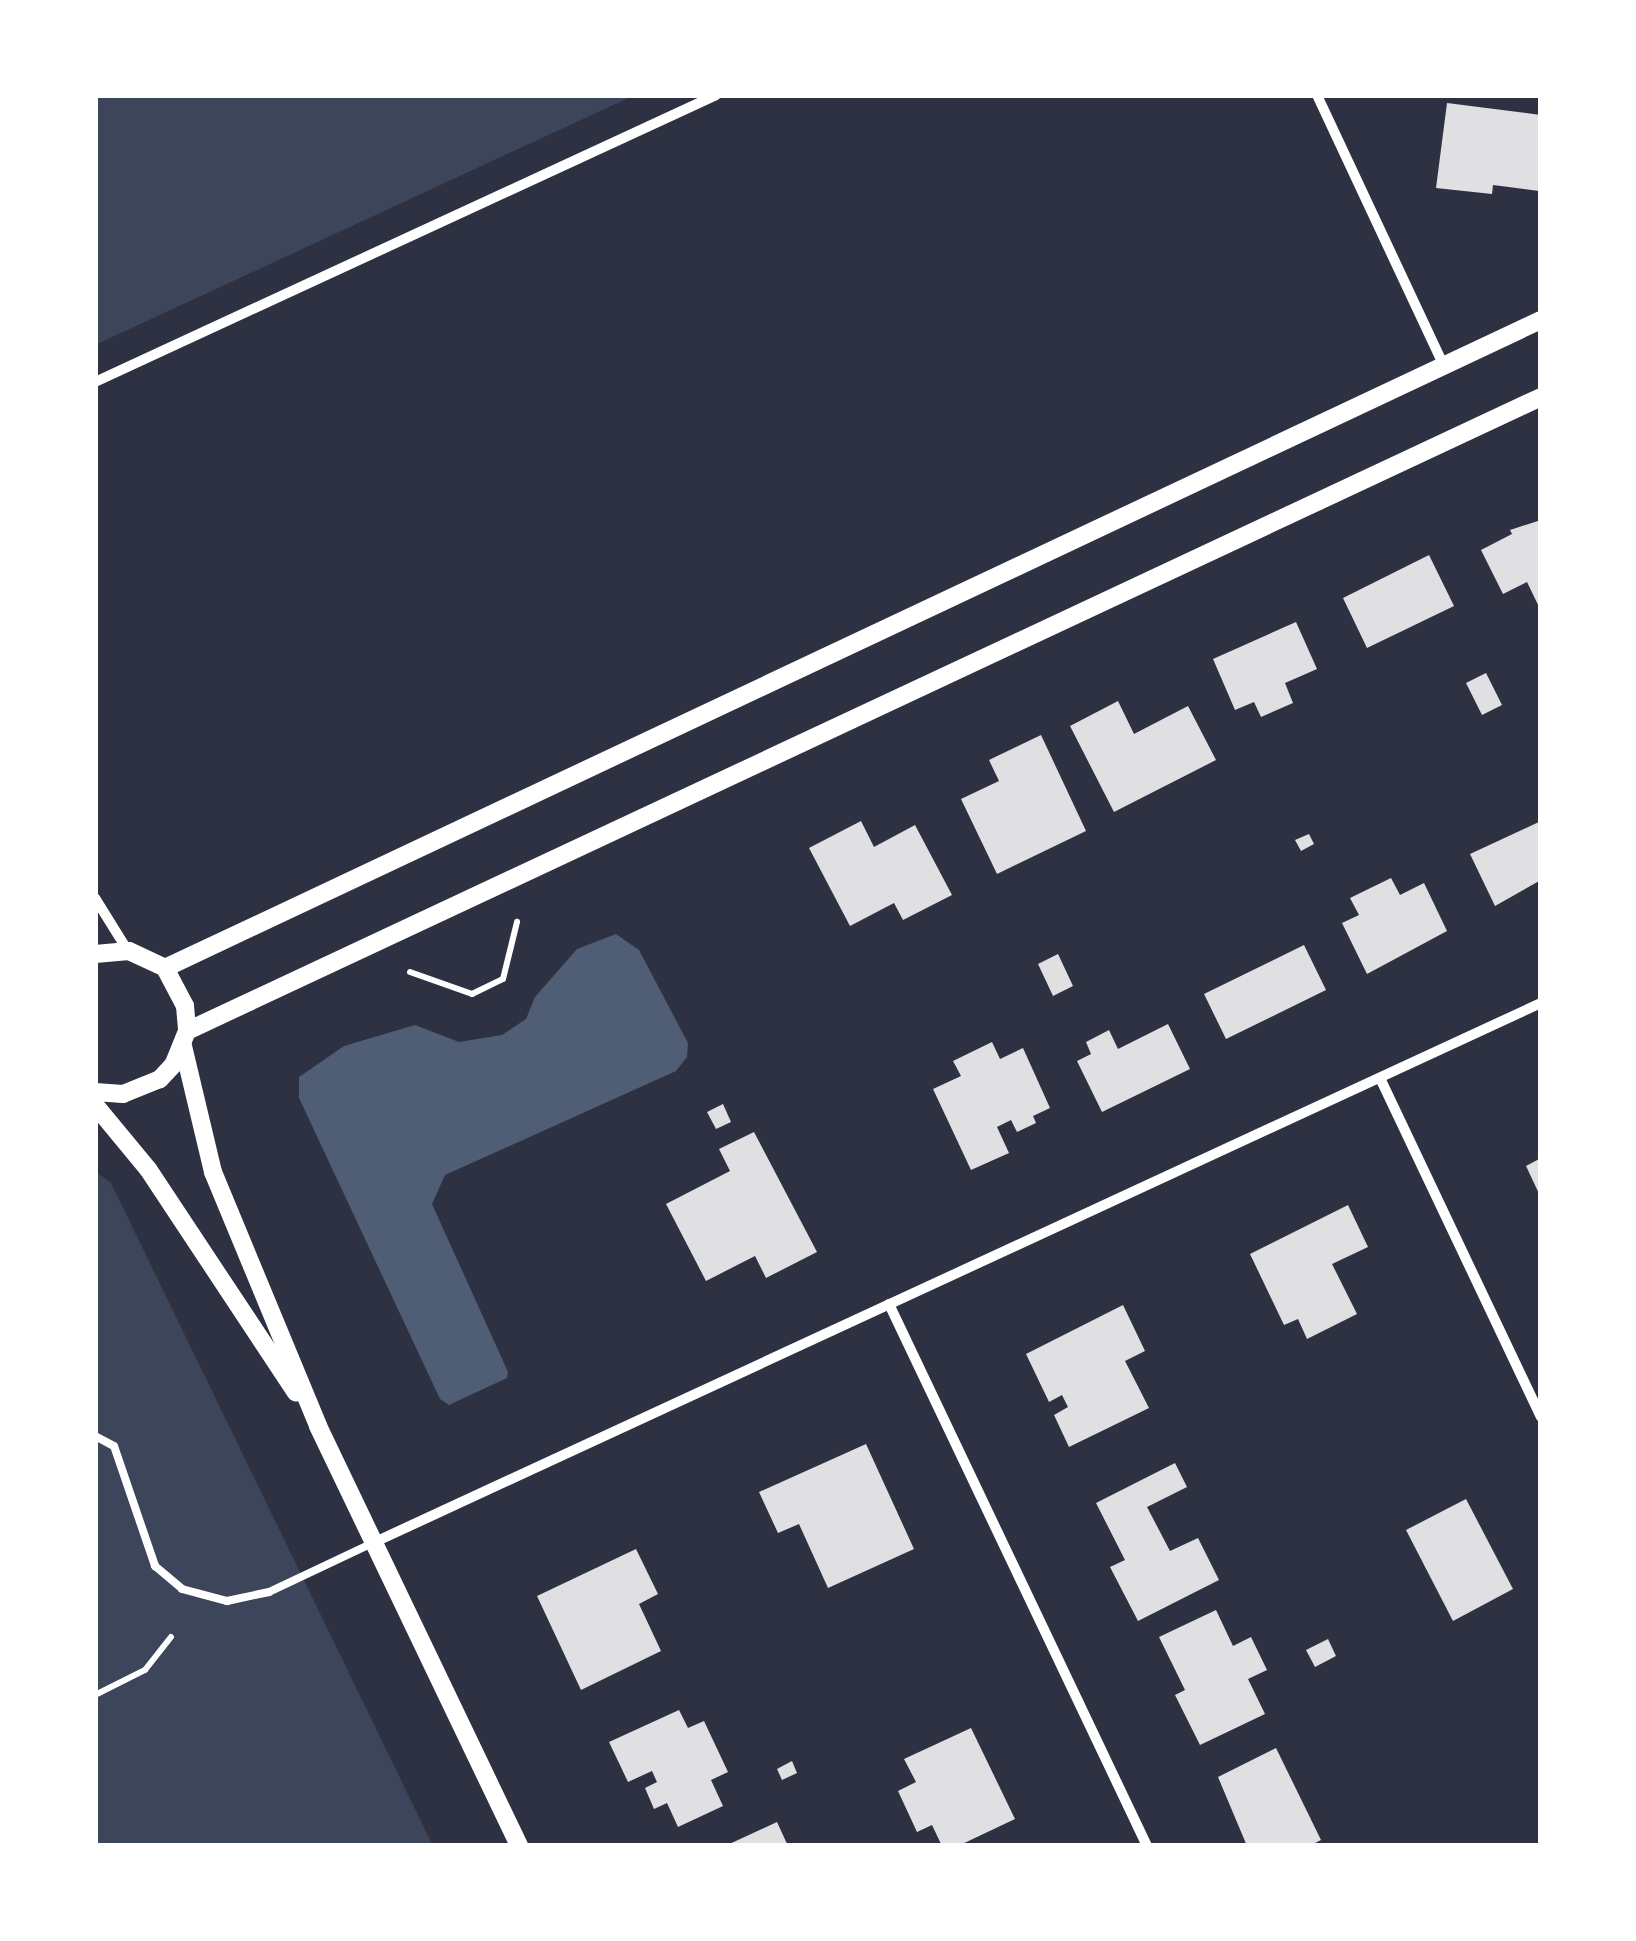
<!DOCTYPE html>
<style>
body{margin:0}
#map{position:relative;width:1636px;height:1941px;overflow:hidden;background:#2d3142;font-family:"Golos Text",sans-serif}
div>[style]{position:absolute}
.green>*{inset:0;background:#3c4559}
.water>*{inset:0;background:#4f5d75}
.building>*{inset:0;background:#e0e0e3}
.path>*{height:6px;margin:-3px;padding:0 3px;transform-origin:3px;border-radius:3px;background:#fff}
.service>*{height:8px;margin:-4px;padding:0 4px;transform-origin:4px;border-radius:4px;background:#fff}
.minor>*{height:10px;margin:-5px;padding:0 5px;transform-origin:5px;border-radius:5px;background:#fff}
.tertiary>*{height:18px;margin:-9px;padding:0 9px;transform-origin:9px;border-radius:9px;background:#fff}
span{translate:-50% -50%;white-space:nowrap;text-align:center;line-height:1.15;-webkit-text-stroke:8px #fff;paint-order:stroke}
.frame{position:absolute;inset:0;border:98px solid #fff;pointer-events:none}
</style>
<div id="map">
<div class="green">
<i style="clip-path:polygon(95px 95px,635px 95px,95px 345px)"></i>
<i style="clip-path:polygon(95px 1171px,111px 1183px,433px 1846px,95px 1846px)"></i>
</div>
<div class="water">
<i style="clip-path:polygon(616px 934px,639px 950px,688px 1043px,687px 1057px,676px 1071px,445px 1175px,432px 1204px,508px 1372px,507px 1378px,449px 1405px,440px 1399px,299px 1098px,299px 1077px,344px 1046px,415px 1025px,459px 1042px,502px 1035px,526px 1019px,535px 997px,577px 949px)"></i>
</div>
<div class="building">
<i style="clip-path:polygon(1447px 103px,1541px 115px,1539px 191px,1493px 185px,1492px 194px,1436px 188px)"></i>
<i style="clip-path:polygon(1541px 520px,1541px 611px,1527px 582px,1503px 594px,1481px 550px,1512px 534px,1510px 530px)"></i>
<i style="clip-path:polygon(1429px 555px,1454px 606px,1367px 648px,1343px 598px)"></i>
<i style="clip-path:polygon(1296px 622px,1317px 669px,1285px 683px,1293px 703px,1261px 717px,1254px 702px,1235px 710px,1213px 659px)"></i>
<i style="clip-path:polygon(1486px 673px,1502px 705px,1482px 715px,1466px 683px)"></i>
<i style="clip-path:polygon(1118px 701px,1134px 734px,1188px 706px,1216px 760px,1114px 812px,1070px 726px)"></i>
<i style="clip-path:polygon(1041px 735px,1086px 831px,997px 874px,961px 799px,999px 781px,989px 760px)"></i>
<i style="clip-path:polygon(861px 821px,874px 847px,915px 825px,952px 895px,903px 920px,894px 903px,850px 926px,809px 848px)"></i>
<i style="clip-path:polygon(1541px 821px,1541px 880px,1495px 906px,1470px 854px)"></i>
<i style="clip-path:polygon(1309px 834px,1314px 844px,1301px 851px,1295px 840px)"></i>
<i style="clip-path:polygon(1391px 878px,1400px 895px,1424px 883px,1447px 931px,1367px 974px,1342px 923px,1359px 915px,1350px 898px)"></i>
<i style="clip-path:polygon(1304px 945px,1326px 990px,1226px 1039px,1204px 994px)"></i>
<i style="clip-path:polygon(1058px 954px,1073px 986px,1053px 996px,1038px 964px)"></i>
<i style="clip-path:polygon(1168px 1024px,1190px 1069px,1102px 1112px,1077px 1061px,1091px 1054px,1086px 1042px,1109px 1030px,1118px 1049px)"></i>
<i style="clip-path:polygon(992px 1042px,1000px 1059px,1023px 1048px,1050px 1108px,1033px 1116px,1036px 1123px,1017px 1132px,1011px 1120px,997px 1127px,1009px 1153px,971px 1170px,933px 1089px,961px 1076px,953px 1061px)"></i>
<i style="clip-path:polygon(723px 1104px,731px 1122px,716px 1129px,707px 1112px)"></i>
<i style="clip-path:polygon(754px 1132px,817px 1252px,766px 1278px,755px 1256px,706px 1281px,666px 1204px,730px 1171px,719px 1149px)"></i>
<i style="clip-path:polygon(1541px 1158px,1541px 1198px,1526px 1166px)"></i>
<i style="clip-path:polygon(1348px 1205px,1368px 1247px,1332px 1264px,1357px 1314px,1307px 1339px,1298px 1319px,1284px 1325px,1250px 1254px)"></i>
<i style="clip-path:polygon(1123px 1305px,1145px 1351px,1125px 1361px,1149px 1408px,1069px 1447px,1054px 1415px,1068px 1407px,1062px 1395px,1049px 1402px,1026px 1354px)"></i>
<i style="clip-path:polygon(866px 1444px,914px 1549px,828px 1588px,799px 1524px,778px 1533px,759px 1492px)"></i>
<i style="clip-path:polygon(1175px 1463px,1187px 1487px,1147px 1507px,1170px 1551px,1198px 1538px,1219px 1580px,1138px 1621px,1110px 1567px,1125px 1560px,1096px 1503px)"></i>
<i style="clip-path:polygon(1466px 1499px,1513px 1589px,1453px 1621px,1406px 1530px)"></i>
<i style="clip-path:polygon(636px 1549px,658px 1594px,639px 1604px,661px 1651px,581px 1690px,537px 1596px)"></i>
<i style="clip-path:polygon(1216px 1610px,1233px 1646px,1251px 1637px,1267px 1670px,1248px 1679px,1265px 1714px,1200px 1745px,1175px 1695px,1185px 1690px,1159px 1637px)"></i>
<i style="clip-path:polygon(1328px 1639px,1336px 1656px,1315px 1667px,1306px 1650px)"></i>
<i style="clip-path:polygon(679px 1710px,688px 1728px,704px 1721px,728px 1772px,711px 1780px,723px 1806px,678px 1827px,667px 1803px,654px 1809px,645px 1788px,657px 1782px,652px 1771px,628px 1782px,609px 1742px)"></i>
<i style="clip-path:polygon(971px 1728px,1015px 1819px,958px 1846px,942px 1846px,932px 1825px,917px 1832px,898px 1791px,916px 1782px,904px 1759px)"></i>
<i style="clip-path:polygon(1276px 1748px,1321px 1840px,1309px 1846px,1247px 1846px,1218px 1777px)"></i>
<i style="clip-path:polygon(792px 1761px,797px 1773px,782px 1780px,777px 1769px)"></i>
<i style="clip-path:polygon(777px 1822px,788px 1846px,725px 1846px)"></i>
</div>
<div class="path">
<i style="left:410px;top:972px;width:66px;rotate:19.5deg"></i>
<i style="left:472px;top:994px;width:34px;rotate:-26deg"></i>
<i style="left:503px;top:979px;width:59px;rotate:-76.2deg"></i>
<i style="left:95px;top:1695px;width:56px;rotate:-26.6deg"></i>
<i style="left:145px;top:1670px;width:42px;rotate:-51.8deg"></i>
<i style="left:95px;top:1805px;width:3px;rotate:90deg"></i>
</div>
<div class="service">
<i style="left:95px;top:1436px;width:21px;rotate:28deg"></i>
<i style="left:114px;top:1446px;width:127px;rotate:71.1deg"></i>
<i style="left:155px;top:1566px;width:35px;rotate:40deg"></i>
<i style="left:182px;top:1589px;width:47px;rotate:14.9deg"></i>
<i style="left:227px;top:1601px;width:43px;rotate:-12.1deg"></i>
<i style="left:269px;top:1592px;width:117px;rotate:-25.3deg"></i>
</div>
<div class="minor">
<i style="left:1317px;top:95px;width:297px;rotate:64.9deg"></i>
<i style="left:95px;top:382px;width:684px;rotate:-24.8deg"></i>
<i style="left:95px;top:898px;width:62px;rotate:58.1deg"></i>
<i style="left:1380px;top:1078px;width:375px;rotate:64.6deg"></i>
<i style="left:889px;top:1304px;width:600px;rotate:64.54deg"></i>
<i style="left:375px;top:1542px;width:1285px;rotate:-24.81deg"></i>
</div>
<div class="tertiary">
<i style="left:95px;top:954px;width:34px;rotate:-5deg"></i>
<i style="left:129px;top:951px;width:40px;rotate:25deg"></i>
<i style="left:165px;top:968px;width:43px;rotate:62.2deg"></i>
<i style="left:185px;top:1006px;width:25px;rotate:85deg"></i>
<i style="left:187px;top:1031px;width:35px;rotate:112deg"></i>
<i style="left:174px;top:1064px;width:21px;rotate:133deg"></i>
<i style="left:160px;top:1079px;width:40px;rotate:158deg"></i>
<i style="left:123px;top:1094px;width:28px;rotate:-176deg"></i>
<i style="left:165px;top:968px;width:1521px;rotate:-25.22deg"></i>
<i style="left:187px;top:1031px;width:1495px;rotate:-25.09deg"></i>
<i style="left:183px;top:1046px;width:130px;rotate:76.6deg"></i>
<i style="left:213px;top:1172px;width:275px;rotate:67.5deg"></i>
<i style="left:318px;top:1426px;width:466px;rotate:64.4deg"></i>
<i style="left:95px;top:1105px;width:83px;rotate:50.4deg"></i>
<i style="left:148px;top:1169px;width:268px;rotate:56.5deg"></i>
</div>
<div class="frame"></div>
</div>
